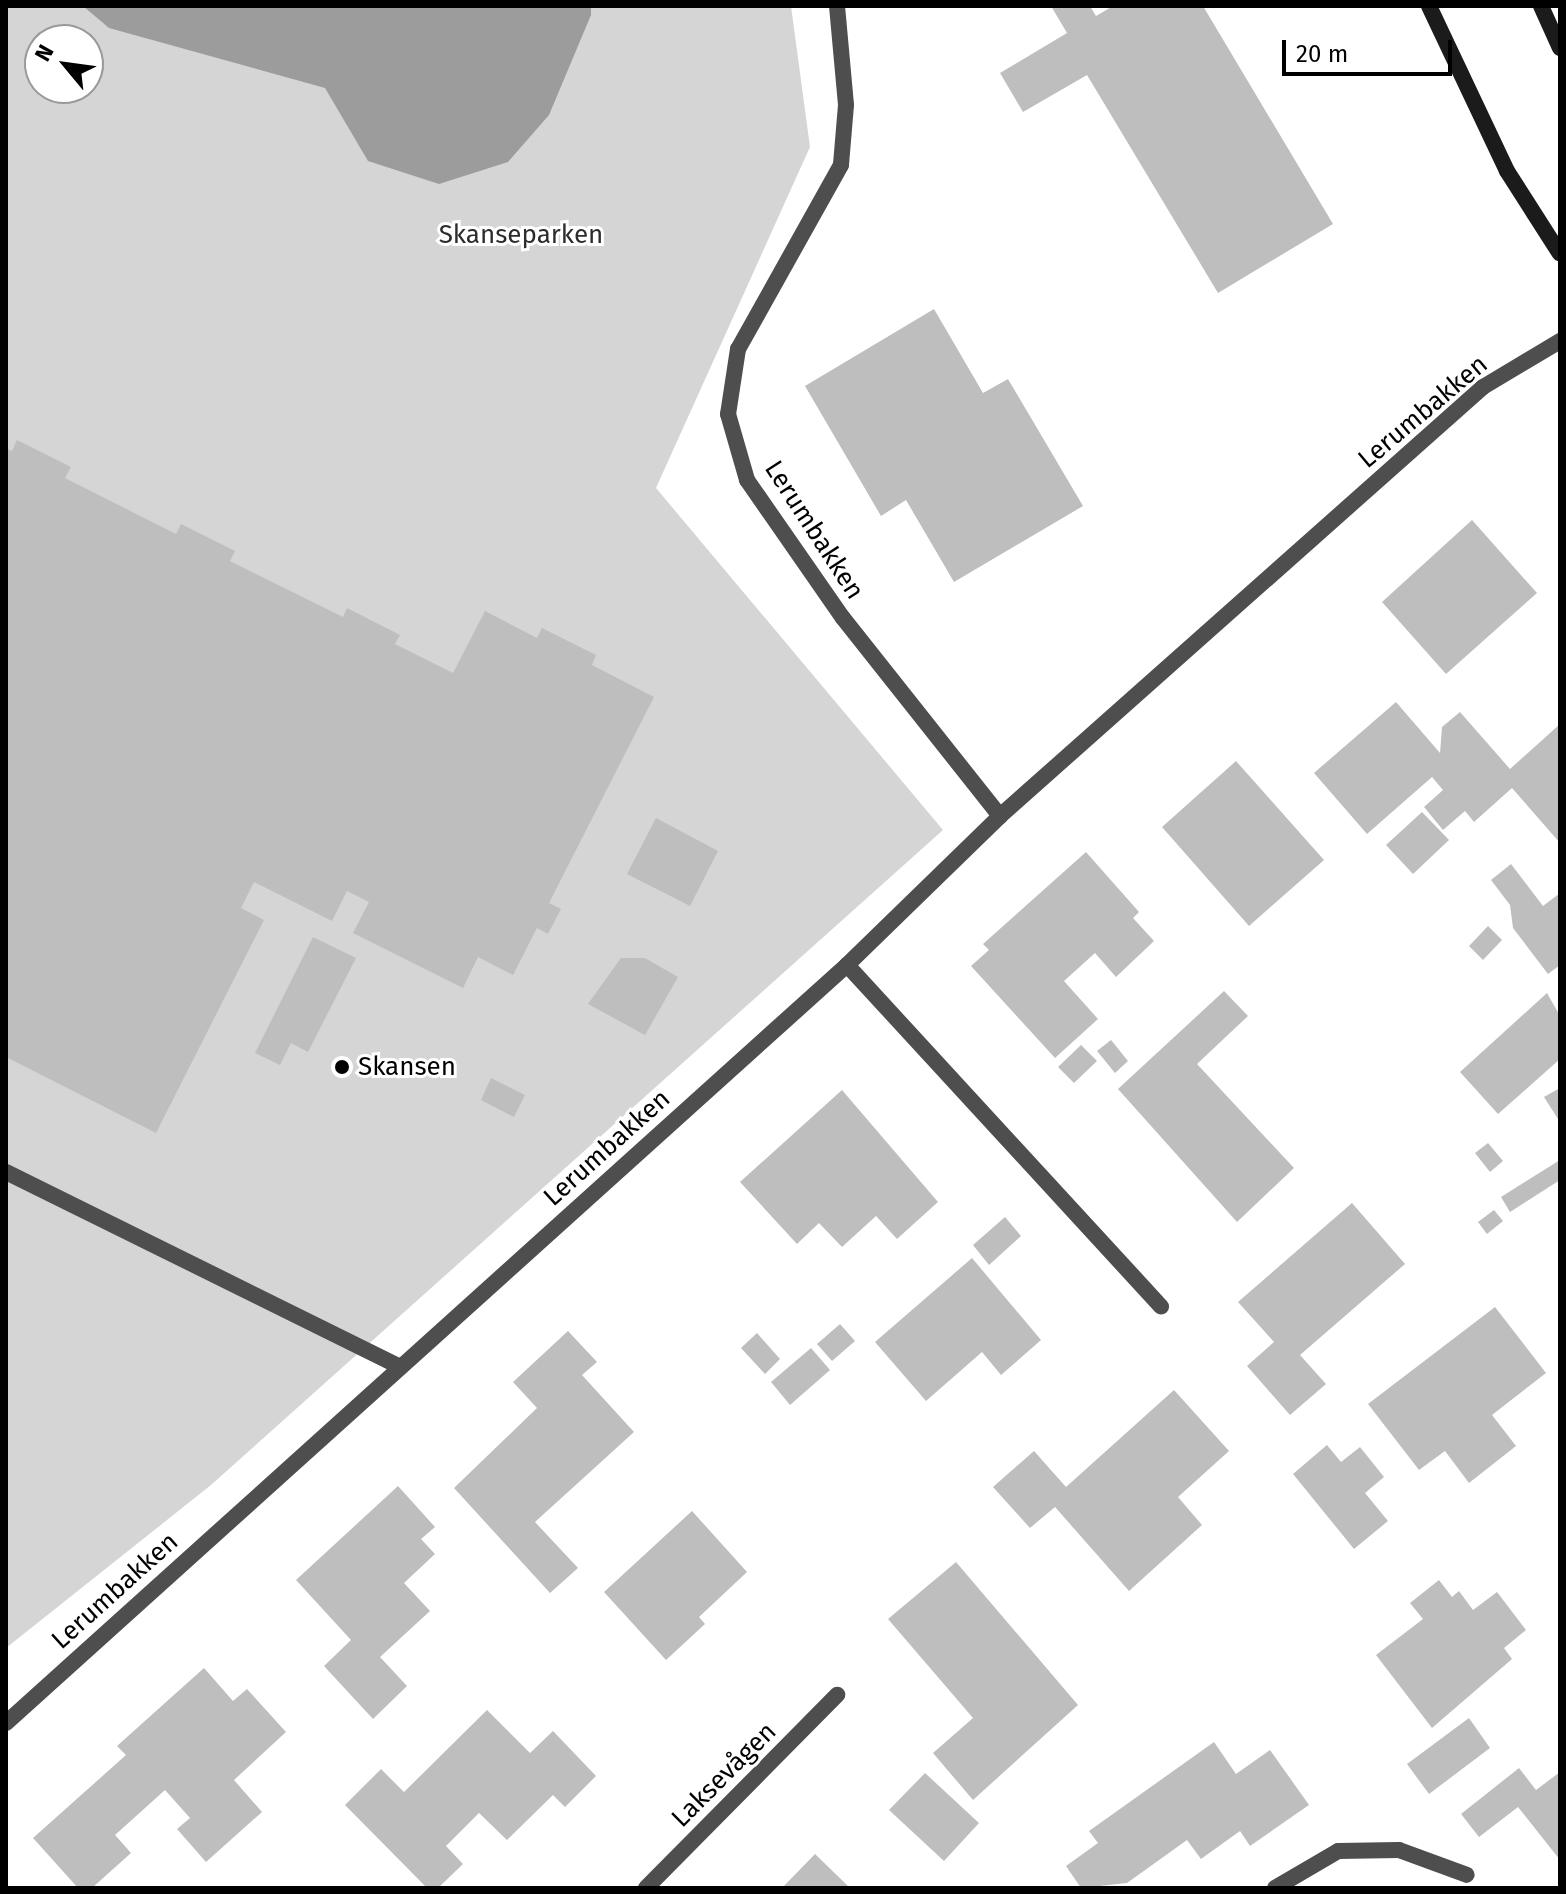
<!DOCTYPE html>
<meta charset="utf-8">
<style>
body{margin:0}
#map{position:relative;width:1566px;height:1894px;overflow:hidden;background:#fff;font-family:"Fira Sans",sans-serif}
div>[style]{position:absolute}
.green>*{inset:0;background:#d5d5d5}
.water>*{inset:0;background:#9c9c9c}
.building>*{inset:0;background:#bebebe}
.street>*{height:16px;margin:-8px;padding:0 8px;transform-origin:8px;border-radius:8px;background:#4e4e4e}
.secondary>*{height:16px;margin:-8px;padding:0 8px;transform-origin:8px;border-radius:8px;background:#1b1b1b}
.dots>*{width:22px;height:22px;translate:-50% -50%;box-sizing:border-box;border:4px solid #fff;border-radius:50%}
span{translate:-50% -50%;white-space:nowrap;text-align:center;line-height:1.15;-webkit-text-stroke:6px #fff;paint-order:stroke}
.park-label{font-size:26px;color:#2c2c2c}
.street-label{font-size:26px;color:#000}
.poi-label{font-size:26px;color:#000}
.left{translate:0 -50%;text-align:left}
.frame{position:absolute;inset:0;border:8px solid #000;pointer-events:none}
.north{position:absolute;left:24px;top:24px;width:80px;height:80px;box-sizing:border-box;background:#fff;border:2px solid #999;border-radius:50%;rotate:299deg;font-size:22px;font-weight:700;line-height:32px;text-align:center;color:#000}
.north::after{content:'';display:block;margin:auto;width:28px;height:36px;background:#000;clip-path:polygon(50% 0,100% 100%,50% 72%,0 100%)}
.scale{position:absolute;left:1282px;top:40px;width:170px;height:36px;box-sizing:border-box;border:4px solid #000;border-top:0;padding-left:10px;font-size:24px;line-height:28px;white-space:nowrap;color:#000;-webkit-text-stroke:6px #fff;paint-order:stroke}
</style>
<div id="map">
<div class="green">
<i style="clip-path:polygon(evenodd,6px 6px,791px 6px,810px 147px,656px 488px,943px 830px,211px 1485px,6px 1648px,6px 6px,40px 40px,88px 40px,88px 88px,40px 88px,40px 40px)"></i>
</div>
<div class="water">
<i style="clip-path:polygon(83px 6px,591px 6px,591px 15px,549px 115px,508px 162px,439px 184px,368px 161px,325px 88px,109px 28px)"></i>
</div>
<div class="building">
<i style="clip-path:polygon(1051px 6px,1090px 6px,1096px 16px,1113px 6px,1203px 6px,1333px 224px,1218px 293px,1087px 75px,1023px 112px,1000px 73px,1067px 33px)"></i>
<i style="clip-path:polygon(934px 309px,983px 393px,1008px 379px,1083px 506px,954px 582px,906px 500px,881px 516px,805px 386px)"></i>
<i style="clip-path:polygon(17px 440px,71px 467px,65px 478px,176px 534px,181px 524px,235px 551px,230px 561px,343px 617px,347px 608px,400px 635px,395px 644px,453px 673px,485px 611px,537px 638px,542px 628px,596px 655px,592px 665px,654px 697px,549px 903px,561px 909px,548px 934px,537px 928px,513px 975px,478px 957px,463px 988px,353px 933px,369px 902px,347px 891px,332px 921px,254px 882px,241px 908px,264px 920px,156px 1133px,6px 1057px,6px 448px,12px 451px)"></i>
<i style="clip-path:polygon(1472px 520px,1537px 593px,1446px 674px,1382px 602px)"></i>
<i style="clip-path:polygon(1396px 702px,1440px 753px,1442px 727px,1460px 712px,1510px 769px,1560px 724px,1560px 843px,1512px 788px,1474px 822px,1465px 811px,1443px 830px,1424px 807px,1443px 790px,1432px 777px,1367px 834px,1314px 773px)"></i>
<i style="clip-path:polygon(1236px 761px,1324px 860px,1249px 926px,1162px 827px)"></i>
<i style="clip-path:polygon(1422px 812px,1449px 840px,1413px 874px,1386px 845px)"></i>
<i style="clip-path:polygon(656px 818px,718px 851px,690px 906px,627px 874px)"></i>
<i style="clip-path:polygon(1086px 852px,1139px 912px,1133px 918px,1154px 941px,1116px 977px,1095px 953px,1064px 981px,1098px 1019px,1055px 1058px,971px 966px,989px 950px,983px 944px)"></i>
<i style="clip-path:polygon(1511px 864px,1543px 906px,1560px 893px,1560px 965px,1548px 974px,1513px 928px,1510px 905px,1491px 880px)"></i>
<i style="clip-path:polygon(1488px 926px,1502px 940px,1483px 960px,1469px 946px)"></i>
<i style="clip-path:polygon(313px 937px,356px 958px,308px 1052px,291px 1043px,280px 1065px,255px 1053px)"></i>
<i style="clip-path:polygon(621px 958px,645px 958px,678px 977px,645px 1035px,588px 1004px)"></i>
<i style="clip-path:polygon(1224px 991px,1248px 1016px,1197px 1064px,1294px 1168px,1237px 1222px,1118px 1089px)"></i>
<i style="clip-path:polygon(1547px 993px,1560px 1016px,1560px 1059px,1498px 1114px,1460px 1072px)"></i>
<i style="clip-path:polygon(1111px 1040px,1128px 1061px,1115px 1073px,1097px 1051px)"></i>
<i style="clip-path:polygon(1081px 1045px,1097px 1061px,1074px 1083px,1058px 1067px)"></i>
<i style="clip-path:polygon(491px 1078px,525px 1095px,514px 1117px,481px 1100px)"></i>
<i style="clip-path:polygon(1560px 1088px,1560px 1122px,1544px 1097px)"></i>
<i style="clip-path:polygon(842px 1090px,938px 1202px,897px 1239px,876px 1216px,842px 1247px,819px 1223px,797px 1244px,740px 1182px)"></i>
<i style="clip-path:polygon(1488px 1143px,1503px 1161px,1490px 1172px,1475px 1153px)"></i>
<i style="clip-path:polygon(1560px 1160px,1560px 1180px,1510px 1212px,1501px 1197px)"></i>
<i style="clip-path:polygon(1352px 1203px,1405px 1264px,1300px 1355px,1326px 1384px,1290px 1415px,1247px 1366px,1274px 1342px,1238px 1302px)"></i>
<i style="clip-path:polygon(1494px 1210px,1503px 1221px,1487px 1234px,1478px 1222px)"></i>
<i style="clip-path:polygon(1005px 1217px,1021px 1236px,989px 1265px,973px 1245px)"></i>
<i style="clip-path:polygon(972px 1258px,1041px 1340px,1001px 1375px,982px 1352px,926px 1401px,875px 1342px)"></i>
<i style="clip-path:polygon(1495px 1307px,1546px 1373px,1492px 1415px,1516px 1446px,1469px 1483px,1445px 1451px,1419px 1470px,1368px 1404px)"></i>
<i style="clip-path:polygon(840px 1324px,855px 1341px,832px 1361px,817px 1344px)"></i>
<i style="clip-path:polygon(568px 1331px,597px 1362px,582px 1375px,634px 1432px,535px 1522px,578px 1568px,550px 1593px,454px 1488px,537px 1408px,513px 1382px)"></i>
<i style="clip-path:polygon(757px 1333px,780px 1359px,765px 1374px,741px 1348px)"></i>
<i style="clip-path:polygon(811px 1348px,830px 1370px,790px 1405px,771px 1382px)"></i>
<i style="clip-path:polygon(1174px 1390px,1229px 1451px,1178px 1497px,1202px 1525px,1129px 1591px,1055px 1507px,1030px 1528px,993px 1487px,1034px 1451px,1066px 1487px)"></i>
<i style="clip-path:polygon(1327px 1445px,1341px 1462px,1360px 1447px,1384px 1477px,1365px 1493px,1388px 1521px,1354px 1549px,1293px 1474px)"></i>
<i style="clip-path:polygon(398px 1486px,435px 1527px,421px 1539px,435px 1554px,404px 1583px,430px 1611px,380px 1657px,407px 1686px,373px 1719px,324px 1666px,351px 1640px,296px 1580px)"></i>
<i style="clip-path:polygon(692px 1511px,747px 1572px,699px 1617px,705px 1624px,666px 1660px,604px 1592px)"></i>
<i style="clip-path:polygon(956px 1562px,1078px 1705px,973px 1800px,933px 1753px,973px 1718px,888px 1619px)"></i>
<i style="clip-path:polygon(1439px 1580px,1452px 1597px,1459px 1591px,1473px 1610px,1497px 1592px,1526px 1630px,1504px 1648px,1512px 1659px,1432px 1728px,1376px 1655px,1423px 1619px,1410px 1603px)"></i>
<i style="clip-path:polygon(204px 1668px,233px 1701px,247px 1689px,286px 1732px,234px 1780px,262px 1812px,206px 1862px,177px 1829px,190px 1818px,165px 1790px,115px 1835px,131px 1853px,92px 1888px,78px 1888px,33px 1838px,126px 1755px,117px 1746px)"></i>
<i style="clip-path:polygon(487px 1710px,530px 1753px,553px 1731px,596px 1776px,565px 1807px,553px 1795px,507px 1840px,479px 1813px,446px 1846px,463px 1864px,438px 1888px,427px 1888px,345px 1805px,381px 1769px,404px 1792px)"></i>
<i style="clip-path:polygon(1469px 1718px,1490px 1748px,1429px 1794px,1407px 1764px)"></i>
<i style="clip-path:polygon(1214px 1742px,1236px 1774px,1270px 1750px,1309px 1805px,1250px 1846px,1240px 1831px,1201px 1859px,1187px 1840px,1127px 1883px,1081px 1888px,1066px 1866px,1098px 1843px,1089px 1831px)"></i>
<i style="clip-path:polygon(1519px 1768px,1536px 1790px,1560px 1772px,1560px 1860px,1518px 1807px,1479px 1837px,1461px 1814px)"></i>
<i style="clip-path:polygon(925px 1773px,979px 1823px,944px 1861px,889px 1810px)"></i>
<i style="clip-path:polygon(815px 1854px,850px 1888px,782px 1888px)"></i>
</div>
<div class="street">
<i style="left:837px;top:6px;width:99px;rotate:84.8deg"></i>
<i style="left:846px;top:105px;width:60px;rotate:94.8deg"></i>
<i style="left:841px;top:165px;width:211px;rotate:119.2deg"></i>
<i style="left:738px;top:349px;width:66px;rotate:98.7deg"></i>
<i style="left:728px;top:414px;width:69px;rotate:73.9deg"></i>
<i style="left:747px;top:480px;width:168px;rotate:55.2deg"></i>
<i style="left:843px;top:618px;width:253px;rotate:51.6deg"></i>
<i style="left:847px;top:965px;width:464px;rotate:47.4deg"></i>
<i style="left:6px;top:1172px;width:438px;rotate:26.3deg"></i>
<i style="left:6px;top:1723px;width:1132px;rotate:-42.03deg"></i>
<i style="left:847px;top:965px;width:214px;rotate:-44.2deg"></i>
<i style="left:1000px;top:816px;width:646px;rotate:-41.61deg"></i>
<i style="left:1483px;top:387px;width:90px;rotate:-30.9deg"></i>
<i style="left:646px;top:1888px;width:272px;rotate:-45.3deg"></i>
<i style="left:1275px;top:1888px;width:73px;rotate:-30.4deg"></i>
<i style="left:1338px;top:1851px;width:61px;rotate:-0.9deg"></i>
<i style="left:1399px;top:1850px;width:72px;rotate:20.2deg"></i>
</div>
<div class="secondary">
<i style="left:1429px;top:6px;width:183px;rotate:64.7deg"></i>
<i style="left:1507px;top:171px;width:98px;rotate:57.4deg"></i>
<i style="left:1541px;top:6px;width:46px;rotate:65.7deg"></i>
</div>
<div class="dots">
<i style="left:342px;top:1067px;background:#000"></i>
</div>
<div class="park-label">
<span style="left:521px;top:235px">Skanseparken</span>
</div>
<div class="street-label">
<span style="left:1423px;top:412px;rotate:-40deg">Lerumbakken</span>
<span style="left:814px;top:530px;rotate:57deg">Lerumbakken</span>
<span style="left:607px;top:1148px;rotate:-42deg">Lerumbakken</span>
<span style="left:115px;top:1591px;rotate:-42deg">Lerumbakken</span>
<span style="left:724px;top:1775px;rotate:-45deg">Laksevågen</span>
</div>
<div class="poi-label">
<span class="left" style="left:358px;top:1067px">Skansen</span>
</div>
<div class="frame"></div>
<div class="north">N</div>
<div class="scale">20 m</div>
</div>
